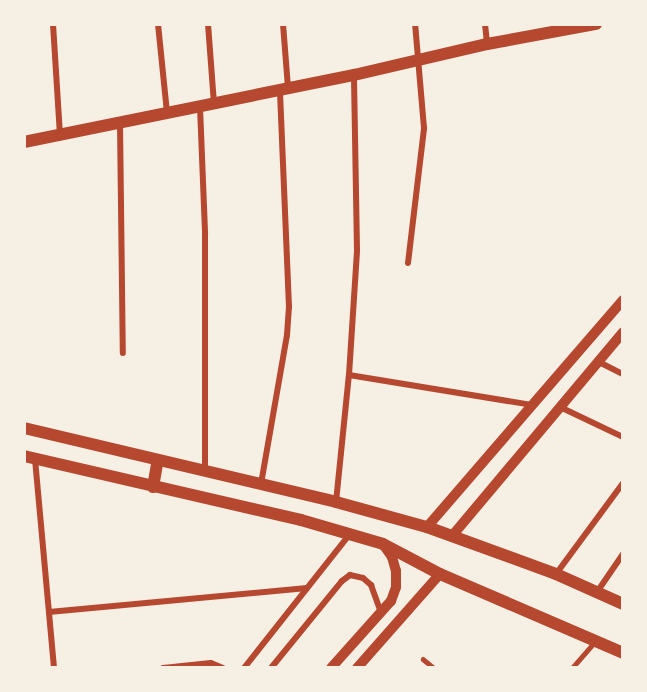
<!DOCTYPE html>
<style>
body{margin:0}
#map{position:relative;width:647px;height:692px;overflow:hidden;background:#f6efe4;font-family:"Nunito Sans",sans-serif}
div>[style]{position:absolute}
.service>*{height:4.5px;margin:-2.25px;padding:0 2.25px;transform-origin:2.25px;border-radius:2.25px;background:#b5482f}
.minor>*{height:6px;margin:-3px;padding:0 3px;transform-origin:3px;border-radius:3px;background:#b5482f}
.tertiary>*{height:10px;margin:-5px;padding:0 5px;transform-origin:5px;border-radius:5px;background:#b5482f}
.secondary>*{height:12px;margin:-6px;padding:0 6px;transform-origin:6px;border-radius:6px;background:#b5482f}
span{translate:-50% -50%;white-space:nowrap;text-align:center;line-height:1.15;-webkit-text-stroke:5px #f6efe4;paint-order:stroke}
.frame{position:absolute;inset:0;border:26px solid #f6efe4;pointer-events:none}
</style>
<div id="map">
<div class="service">
<i style="left:423px;top:659px;width:14px;rotate:39deg"></i>
<i style="left:572px;top:668px;width:33px;rotate:-49deg"></i>
</div>
<div class="minor">
<i style="left:53px;top:24px;width:110px;rotate:86.4deg"></i>
<i style="left:158px;top:24px;width:89px;rotate:84.2deg"></i>
<i style="left:208px;top:24px;width:80px;rotate:85.7deg"></i>
<i style="left:283px;top:24px;width:64px;rotate:85.5deg"></i>
<i style="left:485px;top:24px;width:19px;rotate:84deg"></i>
<i style="left:200px;top:107px;width:127px;rotate:87.7deg"></i>
<i style="left:205px;top:234px;width:237px;rotate:90deg"></i>
<i style="left:120px;top:123px;width:230px;rotate:89.3deg"></i>
<i style="left:408px;top:263px;width:136px;rotate:-83.2deg"></i>
<i style="left:424px;top:128px;width:104px;rotate:-94.9deg"></i>
<i style="left:597px;top:361px;width:29px;rotate:27deg"></i>
<i style="left:349px;top:375px;width:185px;rotate:9.3deg"></i>
<i style="left:560px;top:407px;width:70px;rotate:25.5deg"></i>
<i style="left:35px;top:459px;width:210px;rotate:84.8deg"></i>
<i style="left:261px;top:484px;width:151px;rotate:-80.1deg"></i>
<i style="left:287px;top:335px;width:28px;rotate:-86deg"></i>
<i style="left:289px;top:307px;width:217px;rotate:-92.4deg"></i>
<i style="left:336px;top:502px;width:128px;rotate:-84.2deg"></i>
<i style="left:349px;top:375px;width:125px;rotate:-86.3deg"></i>
<i style="left:357px;top:250px;width:175px;rotate:-91deg"></i>
<i style="left:556px;top:574px;width:113px;rotate:-53.6deg"></i>
<i style="left:597px;top:592px;width:46px;rotate:-55.6deg"></i>
<i style="left:49px;top:612px;width:259px;rotate:-5.3deg"></i>
<i style="left:163px;top:668px;width:48px;rotate:-5.9deg"></i>
<i style="left:211px;top:663px;width:13px;rotate:23deg"></i>
<i style="left:244px;top:668px;width:171px;rotate:-51.7deg"></i>
<i style="left:271px;top:668px;width:112px;rotate:-50.8deg"></i>
<i style="left:342px;top:581px;width:10px;rotate:-37deg"></i>
<i style="left:350px;top:575px;width:13px;rotate:13deg"></i>
<i style="left:363px;top:578px;width:11px;rotate:41deg"></i>
<i style="left:371px;top:585px;width:30px;rotate:70deg"></i>
</div>
<div class="tertiary">
<i style="left:427px;top:527px;width:300px;rotate:-49.2deg"></i>
<i style="left:452px;top:536px;width:266px;rotate:-50deg"></i>
<i style="left:331px;top:668px;width:90px;rotate:-48.2deg"></i>
<i style="left:391px;top:601px;width:15px;rotate:-70deg"></i>
<i style="left:396px;top:587px;width:16px;rotate:-90deg"></i>
<i style="left:396px;top:571px;width:15px;rotate:-106deg"></i>
<i style="left:392px;top:557px;width:16px;rotate:-125deg"></i>
<i style="left:357px;top:668px;width:125px;rotate:-48.6deg"></i>
</div>
<div class="secondary">
<i style="left:24px;top:142px;width:337px;rotate:-11.5deg"></i>
<i style="left:354px;top:75px;width:137px;rotate:-13.1deg"></i>
<i style="left:487px;top:44px;width:111px;rotate:-10.4deg"></i>
<i style="left:24px;top:428px;width:321px;rotate:13.3deg"></i>
<i style="left:336px;top:502px;width:94px;rotate:15.4deg"></i>
<i style="left:427px;top:527px;width:137px;rotate:20deg"></i>
<i style="left:556px;top:574px;width:73px;rotate:24.1deg"></i>
<i style="left:24px;top:456px;width:284px;rotate:13deg"></i>
<i style="left:301px;top:520px;width:85px;rotate:16.3deg"></i>
<i style="left:383px;top:544px;width:64px;rotate:27.8deg"></i>
<i style="left:440px;top:574px;width:199px;rotate:23.3deg"></i>
<i style="left:153px;top:487px;width:27px;rotate:-80deg"></i>
</div>
<div class="frame"></div>
</div>
